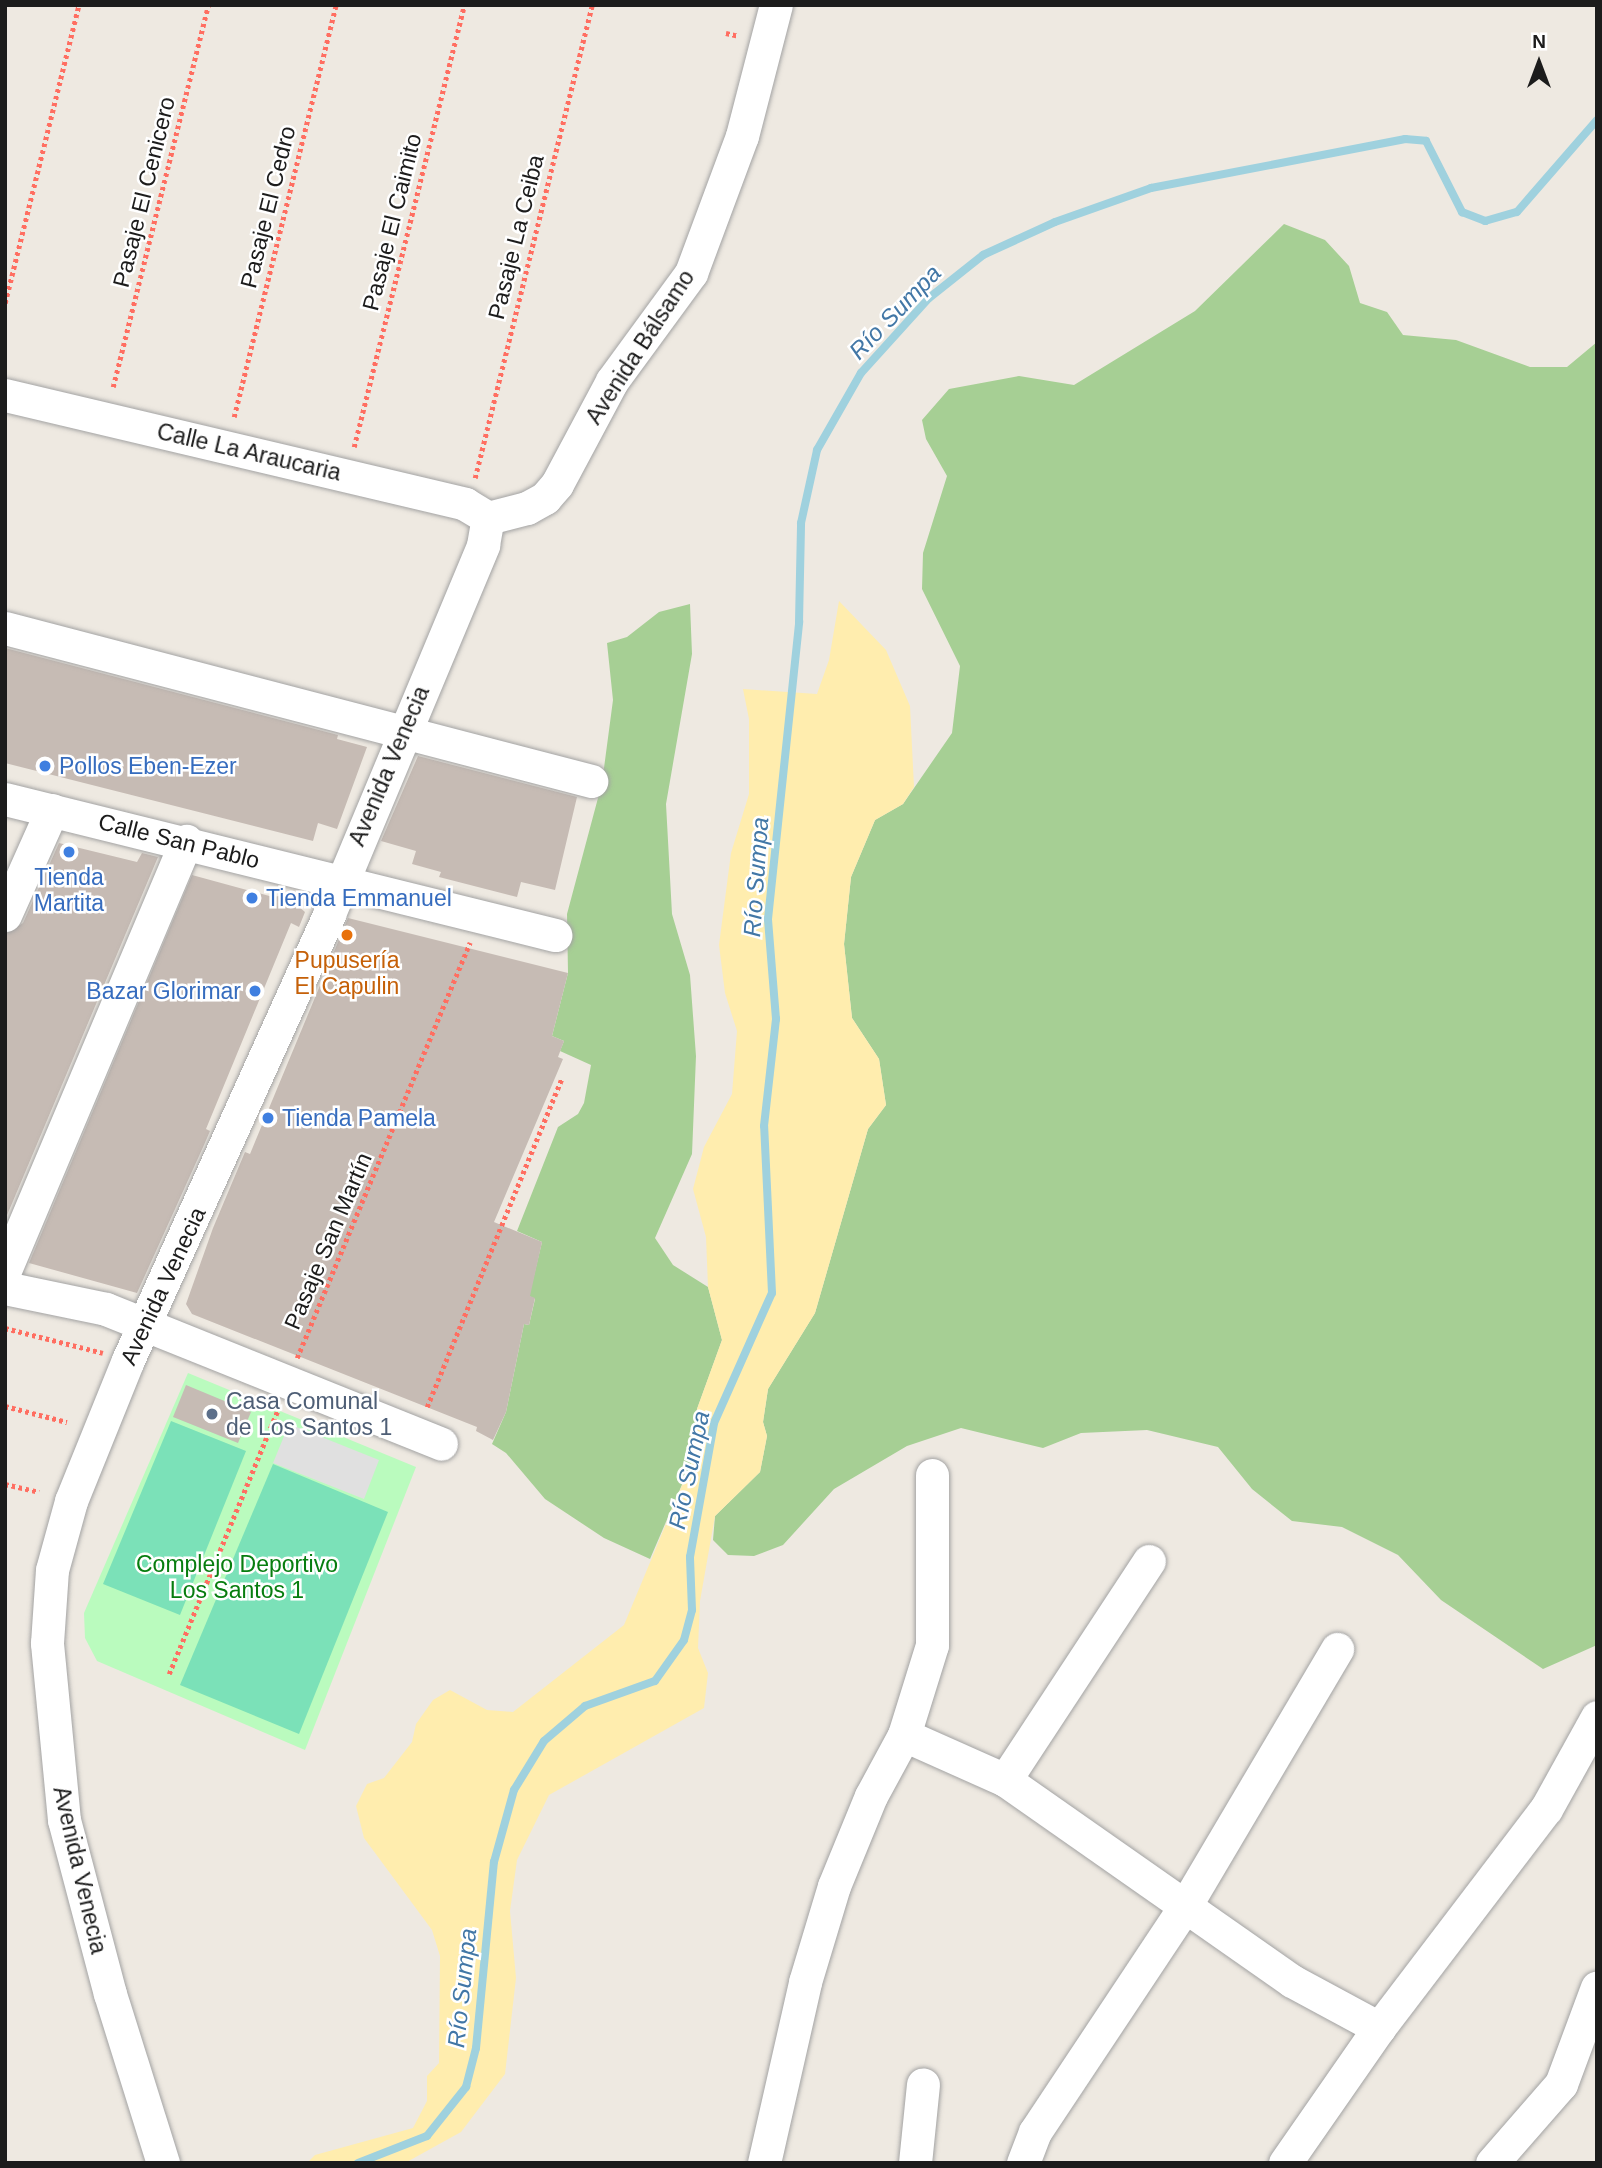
<!DOCTYPE html>
<meta charset="utf-8">
<style>
body{margin:0}
#map{position:relative;width:1602px;height:2168px;overflow:hidden;background:#eee9e1;font-family:Arial,sans-serif}
div>[style]{position:absolute}
.forest>*{inset:0;background:#a6cf94}
.sand>*{inset:0;background:#ffedae}
.park>*{inset:0;background:#bafbbe}
.pitch>*{inset:0;background:#7be1b8}
.parking>*{inset:0;background:#e0e0e0}
.stream>*{height:8px;margin:-4px;padding:0 4px;transform-origin:4px;border-radius:4px;background:#9fd1de}
.building>*{inset:0;background:#c6bbb4}
.path>*{height:4.5px;margin-top:-2.25px;transform-origin:0;background:repeating-linear-gradient(90deg,#ff6e61 0 3.5px,transparent 0 7px)}
.roads{filter:drop-shadow(0 0 2px #a3a3a3) drop-shadow(0 0 2px #a3a3a3)}
.minor>*{height:33px;margin:-16.5px;padding:0 16.5px;transform-origin:16.5px;border-radius:16.5px;background:#fff}
.dots>*{width:19px;height:19px;translate:-50% -50%;box-sizing:border-box;border:4px solid #fff;border-radius:50%}
span{translate:-50% -50%;white-space:nowrap;text-align:center;line-height:1.15;-webkit-text-stroke:5px #fff;paint-order:stroke}
.street-label{font-size:23px;color:#1c1c1c}
.shop-label{font-size:23px;color:#366cbe}
.left{translate:0 -50%;text-align:left}
.right{translate:-100% -50%;text-align:right}
.food-label{font-size:23px;color:#c56008}
.service-label{font-size:23px;color:#4e5e75}
.park-label{font-size:23px;color:#077d0f}
.water-label{font-size:24px;color:#4277a6;font-style:italic}
.frame{position:absolute;inset:0;border:7px solid #1c1c1c;pointer-events:none}
.north{position:absolute;left:1504px;top:28px;width:70px;height:70px;-webkit-text-stroke:5px #fff;paint-order:stroke;rotate:0deg;font-size:19px;font-weight:700;line-height:28px;text-align:center;color:#1c1c1c}
.north::after{content:'';display:block;margin:auto;width:24px;height:32px;background:#1c1c1c;clip-path:polygon(50% 0,100% 100%,50% 72%,0 100%)}
</style>
<div id="map">
<div class="forest">
<i style="clip-path:polygon(1284px 224px,1325px 240px,1349px 266px,1360px 303px,1387px 312px,1403px 335px,1456px 340px,1530px 367px,1567px 367px,1597px 342px,1597px 1645px,1543px 1669px,1441px 1600px,1398px 1555px,1342px 1527px,1292px 1521px,1252px 1489px,1218px 1447px,1147px 1430px,1081px 1433px,1043px 1448px,961px 1428px,907px 1446px,834px 1489px,783px 1545px,754px 1556px,728px 1555px,713px 1540px,715px 1516px,760px 1472px,767px 1436px,763px 1422px,768px 1389px,815px 1313px,868px 1129px,886px 1105px,879px 1059px,852px 1018px,844px 944px,851px 877px,875px 820px,903px 804px,952px 733px,960px 666px,922px 589px,923px 553px,947px 476px,926px 439px,922px 420px,949px 389px,1019px 376px,1074px 385px,1195px 311px)"></i>
<i style="clip-path:polygon(690px 604px,692px 654px,666px 804px,672px 914px,690px 975px,696px 1056px,692px 1154px,655px 1238px,673px 1265px,708px 1287px,722px 1340px,697px 1409px,693px 1459px,650px 1559px,604px 1538px,545px 1499px,506px 1453px,492px 1444px,506px 1412px,524px 1324px,529px 1325px,535px 1299px,529px 1296px,542px 1242px,517px 1231px,558px 1127px,578px 1114px,584px 1103px,591px 1065px,560px 1051px,564px 1041px,552px 1036px,568px 973px,567px 914px,602px 783px,613px 700px,607px 643px,627px 637px,659px 612px)"></i>
</div>
<div class="sand">
<i style="clip-path:polygon(839px 601px,886px 650px,910px 706px,914px 787px,903px 804px,875px 820px,851px 877px,844px 944px,852px 1018px,879px 1059px,886px 1105px,868px 1129px,815px 1313px,768px 1389px,763px 1422px,767px 1436px,760px 1472px,715px 1516px,700px 1601px,698px 1648px,708px 1673px,704px 1708px,549px 1795px,517px 1860px,510px 1911px,516px 1978px,505px 2074px,461px 2132px,405px 2163px,307px 2163px,315px 2155px,413px 2128px,427px 2101px,427px 2076px,439px 2063px,440px 1956px,432px 1930px,364px 1838px,356px 1806px,367px 1784px,384px 1778px,412px 1742px,416px 1724px,433px 1700px,450px 1690px,487px 1710px,513px 1712px,624px 1625px,693px 1459px,697px 1409px,722px 1340px,708px 1287px,706px 1237px,693px 1189px,704px 1147px,732px 1094px,737px 1031px,725px 993px,719px 945px,731px 853px,749px 794px,749px 719px,743px 689px,817px 694px,829px 660px)"></i>
</div>
<div class="park">
<i style="clip-path:polygon(188px 1373px,416px 1467px,305px 1750px,97px 1661px,85px 1638px,84px 1613px)"></i>
</div>
<div class="pitch">
<i style="clip-path:polygon(171px 1421px,246px 1451px,180px 1615px,103px 1584px)"></i>
<i style="clip-path:polygon(273px 1464px,388px 1512px,299px 1734px,180px 1685px)"></i>
</div>
<div class="parking">
<i style="clip-path:polygon(289px 1424px,379px 1460px,364px 1499px,273px 1463px)"></i>
</div>
<div class="stream">
<i style="left:358px;top:2163px;width:74px;rotate:-21.4deg"></i>
<i style="left:427px;top:2136px;width:63px;rotate:-51.5deg"></i>
<i style="left:466px;top:2087px;width:40px;rotate:-75.6deg"></i>
<i style="left:476px;top:2048px;width:187px;rotate:-84.5deg"></i>
<i style="left:494px;top:1862px;width:75px;rotate:-74.5deg"></i>
<i style="left:514px;top:1790px;width:57px;rotate:-58.5deg"></i>
<i style="left:544px;top:1741px;width:54px;rotate:-40.5deg"></i>
<i style="left:585px;top:1706px;width:74px;rotate:-19.7deg"></i>
<i style="left:655px;top:1681px;width:50px;rotate:-54.7deg"></i>
<i style="left:684px;top:1640px;width:31px;rotate:-75deg"></i>
<i style="left:692px;top:1610px;width:53px;rotate:-92.2deg"></i>
<i style="left:690px;top:1557px;width:136px;rotate:-79.8deg"></i>
<i style="left:714px;top:1423px;width:142px;rotate:-66deg"></i>
<i style="left:772px;top:1293px;width:167px;rotate:-92.7deg"></i>
<i style="left:764px;top:1126px;width:108px;rotate:-83.6deg"></i>
<i style="left:776px;top:1019px;width:100px;rotate:-94.6deg"></i>
<i style="left:768px;top:919px;width:299px;rotate:-84deg"></i>
<i style="left:799px;top:622px;width:99px;rotate:-88.8deg"></i>
<i style="left:801px;top:523px;width:75px;rotate:-77.6deg"></i>
<i style="left:817px;top:450px;width:89px;rotate:-60.3deg"></i>
<i style="left:861px;top:373px;width:101px;rotate:-47.8deg"></i>
<i style="left:929px;top:298px;width:69px;rotate:-38.5deg"></i>
<i style="left:983px;top:255px;width:79px;rotate:-24.6deg"></i>
<i style="left:1055px;top:222px;width:102px;rotate:-19.5deg"></i>
<i style="left:1151px;top:188px;width:259px;rotate:-10.9deg"></i>
<i style="left:1405px;top:139px;width:21px;rotate:5deg"></i>
<i style="left:1426px;top:141px;width:80px;rotate:63.1deg"></i>
<i style="left:1462px;top:212px;width:25px;rotate:21deg"></i>
<i style="left:1485px;top:221px;width:33px;rotate:-16deg"></i>
<i style="left:1517px;top:212px;width:122px;rotate:-49deg"></i>
</div>
<div class="building">
<i style="clip-path:polygon(5px 648px,338px 735px,337px 739px,367px 747px,337px 829px,318px 823px,313px 841px,5px 763px)"></i>
<i style="clip-path:polygon(418px 756px,577px 797px,555px 890px,521px 882px,517px 897px,439px 877px,441px 872px,412px 864px,416px 851px,381px 841px)"></i>
<i style="clip-path:polygon(59px 843px,137px 862px,142px 853px,158px 857px,5px 1220px,5px 934px,23px 923px)"></i>
<i style="clip-path:polygon(192px 875px,273px 897px,285px 895px,305px 912px,299px 927px,291px 923px,206px 1129px,210px 1131px,204px 1145px,137px 1293px,29px 1263px)"></i>
<i style="clip-path:polygon(348px 918px,568px 973px,552px 1036px,564px 1041px,558px 1057px,563px 1059px,494px 1222px,542px 1242px,530px 1296px,535px 1298px,529px 1325px,524px 1324px,506px 1412px,493px 1440px,476px 1431px,477px 1427px,192px 1314px,186px 1304px,213px 1228px,245px 1152px,250px 1154px)"></i>
<i style="clip-path:polygon(186px 1385px,251px 1412px,238px 1443px,173px 1417px)"></i>
</div>
<div class="path">
<i style="left:726px;top:33px;width:13px;rotate:13deg"></i>
<i style="left:5px;top:303px;width:307px;rotate:-76.1deg"></i>
<i style="left:113px;top:387px;width:394px;rotate:-76deg"></i>
<i style="left:234px;top:417px;width:424px;rotate:-76.1deg"></i>
<i style="left:354px;top:447px;width:455px;rotate:-76deg"></i>
<i style="left:475px;top:478px;width:487px;rotate:-76.1deg"></i>
<i style="left:5px;top:1328px;width:101px;rotate:14.3deg"></i>
<i style="left:297px;top:1358px;width:450px;rotate:-67.4deg"></i>
<i style="left:5px;top:1406px;width:64px;rotate:14.5deg"></i>
<i style="left:427px;top:1407px;width:356px;rotate:-67.7deg"></i>
<i style="left:5px;top:1484px;width:35px;rotate:13deg"></i>
<i style="left:169px;top:1674px;width:287px;rotate:-67.6deg"></i>
</div>
<div class="roads">
<div class="minor">
<i style="left:5px;top:395px;width:473px;rotate:13.3deg"></i>
<i style="left:465px;top:504px;width:27px;rotate:31deg"></i>
<i style="left:5px;top:628px;width:606px;rotate:14.63deg"></i>
<i style="left:5px;top:799px;width:567px;rotate:13.89deg"></i>
<i style="left:5px;top:915px;width:115px;rotate:-65.9deg"></i>
<i style="left:5px;top:1270px;width:466px;rotate:-67.1deg"></i>
<i style="left:5px;top:1288px;width:103px;rotate:11.7deg"></i>
<i style="left:106px;top:1309px;width:361px;rotate:21.9deg"></i>
<i style="left:904px;top:1735px;width:111px;rotate:24deg"></i>
<i style="left:1005px;top:1780px;width:350px;rotate:35deg"></i>
<i style="left:1292px;top:1981px;width:99px;rotate:28.4deg"></i>
<i style="left:1005px;top:1780px;width:262px;rotate:-56.7deg"></i>
<i style="left:163px;top:2163px;width:177px;rotate:-107.4deg"></i>
<i style="left:110px;top:1994px;width:180px;rotate:-104.8deg"></i>
<i style="left:64px;top:1820px;width:178px;rotate:-95.5deg"></i>
<i style="left:47px;top:1643px;width:73px;rotate:-86.1deg"></i>
<i style="left:52px;top:1570px;width:72px;rotate:-74.6deg"></i>
<i style="left:71px;top:1501px;width:152px;rotate:-68deg"></i>
<i style="left:128px;top:1360px;width:489px;rotate:-65.7deg"></i>
<i style="left:329px;top:914px;width:400px;rotate:-67.3deg"></i>
<i style="left:483px;top:545px;width:27px;rotate:-80deg"></i>
<i style="left:488px;top:518px;width:40px;rotate:-14.4deg"></i>
<i style="left:527px;top:508px;width:21px;rotate:-29deg"></i>
<i style="left:545px;top:498px;width:18px;rotate:-49deg"></i>
<i style="left:557px;top:484px;width:117px;rotate:-61.9deg"></i>
<i style="left:612px;top:381px;width:134px;rotate:-53.8deg"></i>
<i style="left:691px;top:273px;width:146px;rotate:-69.6deg"></i>
<i style="left:742px;top:136px;width:135px;rotate:-75.5deg"></i>
<i style="left:764px;top:2163px;width:186px;rotate:-77.2deg"></i>
<i style="left:805px;top:1982px;width:100px;rotate:-73.2deg"></i>
<i style="left:834px;top:1886px;width:97px;rotate:-67.7deg"></i>
<i style="left:871px;top:1796px;width:69px;rotate:-61.6deg"></i>
<i style="left:904px;top:1735px;width:94px;rotate:-72.7deg"></i>
<i style="left:932px;top:1645px;width:170px;rotate:-90deg"></i>
<i style="left:915px;top:2163px;width:79px;rotate:-84.2deg"></i>
<i style="left:1023px;top:2163px;width:33px;rotate:-69deg"></i>
<i style="left:1035px;top:2132px;width:269px;rotate:-56.4deg"></i>
<i style="left:1184px;top:1908px;width:301px;rotate:-59.4deg"></i>
<i style="left:1285px;top:2163px;width:165px;rotate:-55.2deg"></i>
<i style="left:1379px;top:2028px;width:275px;rotate:-52.7deg"></i>
<i style="left:1546px;top:1809px;width:105px;rotate:-61deg"></i>
<i style="left:1492px;top:2163px;width:105px;rotate:-48.9deg"></i>
<i style="left:1561px;top:2084px;width:103px;rotate:-69.6deg"></i>
</div>
</div>
<div class="dots">
<i style="left:45px;top:766px;background:#3f7fe0"></i>
<i style="left:69px;top:852px;background:#3f7fe0"></i>
<i style="left:252px;top:898px;background:#3f7fe0"></i>
<i style="left:347px;top:935px;background:#e8710a"></i>
<i style="left:255px;top:991px;background:#3f7fe0"></i>
<i style="left:268px;top:1118px;background:#3f7fe0"></i>
<i style="left:212px;top:1414px;background:#5c6f8a"></i>
</div>
<div class="street-label">
<span style="left:144px;top:192px;rotate:-76deg">Pasaje El Cenicero</span>
<span style="left:268px;top:207px;rotate:-76deg">Pasaje El Cedro</span>
<span style="left:392px;top:222px;rotate:-76deg">Pasaje El Caimito</span>
<span style="left:516px;top:237px;rotate:-76deg">Pasaje La Ceiba</span>
<span style="left:640px;top:347px;rotate:-57deg">Avenida Bálsamo</span>
<span style="left:249px;top:452px;rotate:13deg">Calle La Araucaria</span>
<span style="left:389px;top:766px;rotate:-67deg">Avenida Venecia</span>
<span style="left:179px;top:841px;rotate:14deg">Calle San Pablo</span>
<span style="left:328px;top:1241px;rotate:-67deg">Pasaje San Martín</span>
<span style="left:163px;top:1286px;rotate:-65deg">Avenida Venecia</span>
<span style="left:80px;top:1870px;rotate:77deg">Avenida Venecia</span>
</div>
<div class="shop-label">
<span class="left" style="left:59px;top:766px">Pollos Eben-Ezer</span>
<span style="left:69px;top:890px">Tienda<br>Martita</span>
<span class="left" style="left:266px;top:898px">Tienda Emmanuel</span>
<span class="right" style="left:241px;top:991px">Bazar Glorimar</span>
<span class="left" style="left:282px;top:1118px">Tienda Pamela</span>
</div>
<div class="food-label">
<span style="left:347px;top:973px">Pupusería<br>El Capulin</span>
</div>
<div class="service-label">
<span class="left" style="left:226px;top:1414px">Casa Comunal<br>de Los Santos 1</span>
</div>
<div class="park-label">
<span style="left:237px;top:1577px">Complejo Deportivo<br>Los Santos 1</span>
</div>
<div class="water-label">
<span style="left:895px;top:312px;rotate:-46deg">Río Sumpa</span>
<span style="left:756px;top:877px;rotate:-86deg">Río Sumpa</span>
<span style="left:689px;top:1470px;rotate:-78deg">Río Sumpa</span>
<span style="left:462px;top:1988px;rotate:-84deg">Río Sumpa</span>
</div>
<div class="frame"></div>
<div class="north">N</div>
</div>
